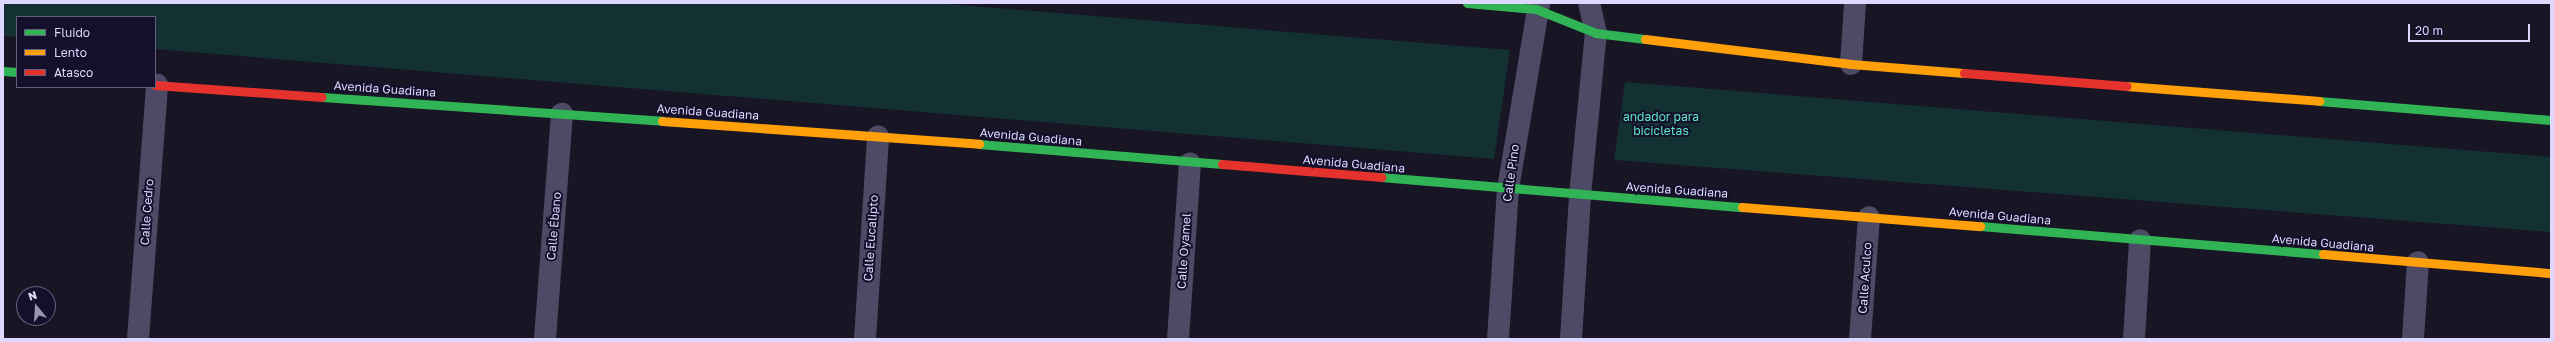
<!DOCTYPE html>
<meta charset="utf-8">
<style>
body{margin:0}
#map{position:relative;width:2554px;height:342px;overflow:hidden;background:#181524;font-family:"Golos Text",sans-serif}
div>[style]{position:absolute}
.green>*{inset:0;background:#133132}
.street>*{height:22px;margin:-11px;padding:0 11px;transform-origin:11px;border-radius:11px;background:#4c4a65}
.fast>*{height:9px;margin:-4.5px;padding:0 4.5px;transform-origin:4.5px;border-radius:4.5px;background:#30b455}
.slow>*{height:9px;margin:-4.5px;padding:0 4.5px;transform-origin:4.5px;border-radius:4.5px;background:#ff9f0a}
.jam>*{height:9px;margin:-4.5px;padding:0 4.5px;transform-origin:4.5px;border-radius:4.5px;background:#e5322d}
span{translate:-50% -50%;white-space:nowrap;text-align:center;line-height:1.15;-webkit-text-stroke:4px #140f2a;paint-order:stroke}
.street-label{font-size:12px;color:#ded8ff}
.park-label{font-size:12px;color:#5de7c6}
.frame{position:absolute;inset:0;border:4px solid #ded8ff;pointer-events:none}
.legend{position:absolute;left:16px;top:16px;width:140px;height:72px;box-sizing:border-box;background:#140f2a;border:1px solid #655f7f;margin:0;padding:5px 7px;list-style:none;font-size:12px;color:#ded8ff}
.legend li{display:flex;align-items:center;gap:8px;height:20px}
.legend b{width:20px;border:1px solid #655f7f}
.north{position:absolute;left:16px;top:286px;width:40px;height:40px;box-sizing:border-box;background:#140f2a;border:1px solid #655f7f;border-radius:50%;rotate:342deg;font-size:11px;font-weight:700;line-height:16px;text-align:center;color:#ded8ff}
.north::after{content:'';display:block;margin:auto;width:14px;height:18px;background:#9994b2;clip-path:polygon(50% 0,100% 100%,50% 72%,0 100%)}
.scale{position:absolute;left:2408px;top:24px;width:122px;height:18px;box-sizing:border-box;border:2px solid #ded8ff;border-top:0;padding-left:5px;font-size:12px;line-height:14px;white-space:nowrap;color:#ded8ff;-webkit-text-stroke:3px #140f2a;paint-order:stroke}
</style>
<div id="map">
<div class="green">
<i style="clip-path:polygon(3px 3px,935px 3px,1510px 50px,1494px 159px,155px 49px,155px 17px,17px 17px,17px 37px,3px 36px)"></i>
<i style="clip-path:polygon(1625px 82px,2551px 157px,2551px 232px,1614px 160px)"></i>
</div>
<div class="street">
<i style="left:1851px;top:64px;width:61px;rotate:-86.2deg"></i>
<i style="left:138px;top:339px;width:255px;rotate:-85.7deg"></i>
<i style="left:545px;top:339px;width:226px;rotate:-85.7deg"></i>
<i style="left:865px;top:339px;width:203px;rotate:-86.3deg"></i>
<i style="left:1178px;top:339px;width:176px;rotate:-86.1deg"></i>
<i style="left:1498px;top:339px;width:150px;rotate:-86.2deg"></i>
<i style="left:1508px;top:189px;width:189px;rotate:-80.5deg"></i>
<i style="left:1571px;top:339px;width:144px;rotate:-86.4deg"></i>
<i style="left:1580px;top:195px;width:163px;rotate:-84.4deg"></i>
<i style="left:1596px;top:33px;width:31px;rotate:-103deg"></i>
<i style="left:1860px;top:339px;width:122px;rotate:-85.8deg"></i>
<i style="left:2134px;top:339px;width:99px;rotate:-86.5deg"></i>
<i style="left:2413px;top:339px;width:77px;rotate:-86.3deg"></i>
</div>
<div class="fast">
<i style="left:1467px;top:3px;width:69px;rotate:5deg"></i>
<i style="left:1536px;top:9px;width:65px;rotate:21.8deg"></i>
<i style="left:1596px;top:33px;width:49px;rotate:7deg"></i>
<i style="left:3px;top:71px;width:14px;rotate:4deg"></i>
<i style="left:322px;top:97px;width:341px;rotate:4deg"></i>
<i style="left:2319px;top:101px;width:233px;rotate:4.7deg"></i>
<i style="left:979px;top:144px;width:244px;rotate:4.7deg"></i>
<i style="left:1381px;top:177px;width:362px;rotate:4.8deg"></i>
<i style="left:1980px;top:226px;width:344px;rotate:4.7deg"></i>
</div>
<div class="slow">
<i style="left:1645px;top:39px;width:208px;rotate:6.9deg"></i>
<i style="left:1851px;top:64px;width:113px;rotate:4.6deg"></i>
<i style="left:2126px;top:86px;width:194px;rotate:4.4deg"></i>
<i style="left:662px;top:121px;width:318px;rotate:4.1deg"></i>
<i style="left:1742px;top:207px;width:239px;rotate:4.6deg"></i>
<i style="left:2323px;top:254px;width:229px;rotate:4.8deg"></i>
</div>
<div class="jam">
<i style="left:1964px;top:73px;width:163px;rotate:4.6deg"></i>
<i style="left:155px;top:85px;width:167px;rotate:4.1deg"></i>
<i style="left:1222px;top:164px;width:160px;rotate:4.7deg"></i>
</div>
<div class="street-label">
<span style="left:385px;top:89px;rotate:4deg">Avenida Guadiana</span>
<span style="left:708px;top:112px;rotate:4deg">Avenida Guadiana</span>
<span style="left:1031px;top:137px;rotate:5deg">Avenida Guadiana</span>
<span style="left:1354px;top:164px;rotate:5deg">Avenida Guadiana</span>
<span style="left:1511px;top:173px;rotate:-82deg">Calle Pino</span>
<span style="left:1677px;top:190px;rotate:4deg">Avenida Guadiana</span>
<span style="left:147px;top:212px;rotate:-86deg">Calle Cedro</span>
<span style="left:2000px;top:216px;rotate:5deg">Avenida Guadiana</span>
<span style="left:554px;top:226px;rotate:-85deg">Calle Ébano</span>
<span style="left:871px;top:238px;rotate:-86deg">Calle Eucalipto</span>
<span style="left:2323px;top:243px;rotate:5deg">Avenida Guadiana</span>
<span style="left:1184px;top:251px;rotate:-86deg">Calle Oyamel</span>
<span style="left:1865px;top:278px;rotate:-86deg">Calle Aculco</span>
</div>
<div class="park-label">
<span style="left:1661px;top:124px">andador para<br>bicicletas</span>
</div>
<div class="frame"></div>
<ul class="legend">
<li><b style="height:5px;background:#30b455"></b>Fluido</li>
<li><b style="height:5px;background:#ff9f0a"></b>Lento</li>
<li><b style="height:5px;background:#e5322d"></b>Atasco</li>
</ul>
<div class="north">N</div>
<div class="scale">20 m</div>
</div>
